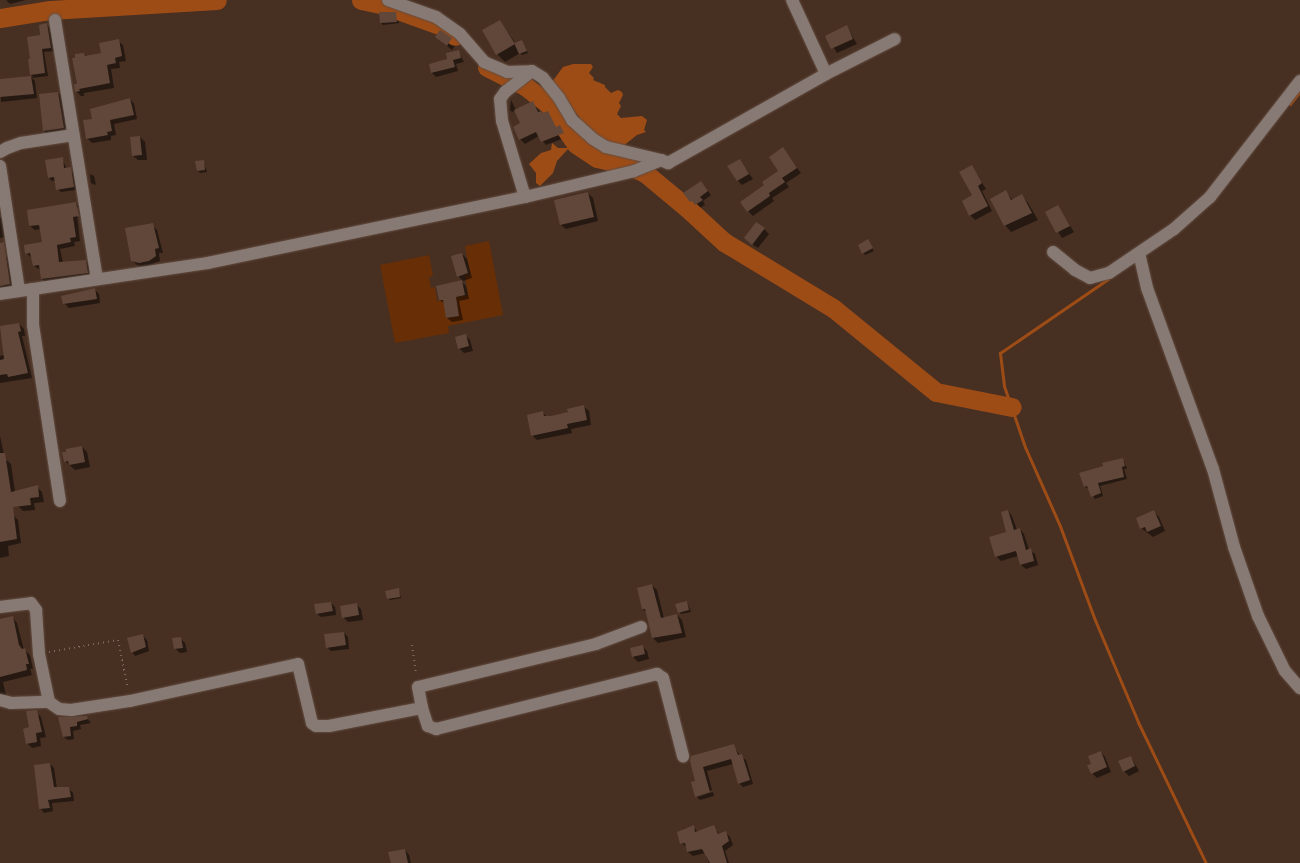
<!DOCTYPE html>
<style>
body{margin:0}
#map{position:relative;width:1300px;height:863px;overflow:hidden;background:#472f22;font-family:Ubuntu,sans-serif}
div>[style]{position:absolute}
.green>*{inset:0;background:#682f07}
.water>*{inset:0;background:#9e4c16}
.shadow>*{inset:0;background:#0007}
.stream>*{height:3px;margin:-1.5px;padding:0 1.5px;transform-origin:1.5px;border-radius:1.5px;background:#9e4c16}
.river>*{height:19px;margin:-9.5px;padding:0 9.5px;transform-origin:9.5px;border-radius:9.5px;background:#9e4c16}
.building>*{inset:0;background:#614739}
.path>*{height:2px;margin-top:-1px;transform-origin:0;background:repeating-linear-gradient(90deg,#7f695e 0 1px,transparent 0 5px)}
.roads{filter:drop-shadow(0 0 1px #634d40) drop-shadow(0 0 1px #634d40)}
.minor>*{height:12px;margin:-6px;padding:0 6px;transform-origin:6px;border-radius:6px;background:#877a74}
span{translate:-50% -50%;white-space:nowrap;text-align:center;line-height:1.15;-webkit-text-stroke:4px #472f22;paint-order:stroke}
</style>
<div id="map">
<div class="green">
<i style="clip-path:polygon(489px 241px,503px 315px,448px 326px,449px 333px,395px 343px,380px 265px,429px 255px,433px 276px,429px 277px,431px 288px,435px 287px,437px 301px,468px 295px,465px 275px,470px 274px,465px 246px)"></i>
</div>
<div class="water">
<i style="clip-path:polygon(573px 64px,591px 64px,593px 67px,589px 73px,594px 78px,593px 80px,605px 85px,605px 87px,611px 93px,618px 90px,622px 92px,623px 95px,619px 103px,621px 106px,617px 114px,621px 118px,642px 116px,647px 120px,644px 130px,646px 132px,637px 135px,622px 147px,607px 142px,588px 129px,552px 82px,563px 67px)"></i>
<i style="clip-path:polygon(552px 143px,558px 148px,569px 148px,557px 161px,553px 173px,540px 186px,536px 183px,536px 173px,529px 164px,541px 153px,551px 150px)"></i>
</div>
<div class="shadow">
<i style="clip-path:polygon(6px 0,26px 0,10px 4px)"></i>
<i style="clip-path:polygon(396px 13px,399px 23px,383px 25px,381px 23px)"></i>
<i style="clip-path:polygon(500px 21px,516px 44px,523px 43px,528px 53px,522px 55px,520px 53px,505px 62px,497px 54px)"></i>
<i style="clip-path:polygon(47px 25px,50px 28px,54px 51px,44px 52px,48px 76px,32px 78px,35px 81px,37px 98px,1px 102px,0 80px,33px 77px,31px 74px,32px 60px)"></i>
<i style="clip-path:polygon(847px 27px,857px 44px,837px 53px,827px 36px)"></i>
<i style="clip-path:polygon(441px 32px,456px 44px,452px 50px,442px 42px)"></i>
<i style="clip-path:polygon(118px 41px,123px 45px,126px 61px,119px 62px,120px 68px,111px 69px,114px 88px,84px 93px,84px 96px,81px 96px,76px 91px,84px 54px,87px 57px,103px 54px)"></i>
<i style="clip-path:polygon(458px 51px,464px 62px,456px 64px,458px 71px,436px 77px,432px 73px,430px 64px,449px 60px)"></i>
<i style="clip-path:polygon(58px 93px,63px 98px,69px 133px,49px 136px,44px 131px)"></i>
<i style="clip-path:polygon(130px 99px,134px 104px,137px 119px,114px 124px,116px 135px,111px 136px,111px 140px,92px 143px,87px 138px,93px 120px)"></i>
<i style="clip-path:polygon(511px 100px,516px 110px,533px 103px,542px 114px,548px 112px,557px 128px,559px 127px,564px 131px,567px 137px,546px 145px,539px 136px,525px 144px,520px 139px,521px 124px,516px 110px,512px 112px,510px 110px)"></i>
<i style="clip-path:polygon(140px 137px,145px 142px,147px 160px,138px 160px,133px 156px)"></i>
<i style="clip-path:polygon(783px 149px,801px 173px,786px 183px,789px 187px,772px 198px,774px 201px,753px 216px,748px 211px,780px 171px)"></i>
<i style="clip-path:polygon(62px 159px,67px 169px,70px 169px,73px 172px,76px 190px,61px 192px,58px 189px,56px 180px,52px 181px,49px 178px)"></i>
<i style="clip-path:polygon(739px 160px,753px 179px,742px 185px,738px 181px)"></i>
<i style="clip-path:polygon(203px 161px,207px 172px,200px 173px,198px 171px)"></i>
<i style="clip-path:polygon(972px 167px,986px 189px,982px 191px,992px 211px,975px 220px,970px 215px,974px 196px)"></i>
<i style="clip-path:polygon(90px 174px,94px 176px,96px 185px,91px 183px)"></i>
<i style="clip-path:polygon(704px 186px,711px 195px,703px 201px,705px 205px,700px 208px,685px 194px)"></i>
<i style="clip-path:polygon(1005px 192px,1013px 200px,1022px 196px,1028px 203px,1038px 220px,1011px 232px,1005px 225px)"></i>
<i style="clip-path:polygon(588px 193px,593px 198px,598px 221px,566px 229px,561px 225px)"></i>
<i style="clip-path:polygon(76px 203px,80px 208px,82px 220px,81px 221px,78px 207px,76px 207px,80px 241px,74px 242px,75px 246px,60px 249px,63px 263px,85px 261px,90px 265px,92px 277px,46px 283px,42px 279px,41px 270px,34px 266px,32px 258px,26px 253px,43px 243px,41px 229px,35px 230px,30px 226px)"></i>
<i style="clip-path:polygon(1058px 207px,1074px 232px,1062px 238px,1047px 213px)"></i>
<i style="clip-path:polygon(0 217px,4px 220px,6px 237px,0 238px)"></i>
<i style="clip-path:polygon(152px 225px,157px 230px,163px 253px,159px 253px,160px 261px,145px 267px,137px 265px,132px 260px)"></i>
<i style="clip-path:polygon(764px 229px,769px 234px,758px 248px,750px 243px)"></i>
<i style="clip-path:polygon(868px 241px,874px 251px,865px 255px,863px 253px)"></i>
<i style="clip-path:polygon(462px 254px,467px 259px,472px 278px,463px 281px,458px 276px)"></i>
<i style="clip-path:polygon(0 255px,5px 255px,11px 261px,15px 290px,0 293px)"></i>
<i style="clip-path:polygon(462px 282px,466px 286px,469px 299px,459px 301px,463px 320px,452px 322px,447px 318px,445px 304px,440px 300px)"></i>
<i style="clip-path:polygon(94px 289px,99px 294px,100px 303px,69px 308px,64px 303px)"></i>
<i style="clip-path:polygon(19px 324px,24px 329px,25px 336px,22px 336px,32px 378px,0 383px,0 356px,4px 355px)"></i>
<i style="clip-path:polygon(465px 335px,470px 340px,473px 351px,464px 353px,459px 348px)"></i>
<i style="clip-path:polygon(584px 407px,589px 411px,591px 425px,571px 429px,572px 433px,537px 440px,532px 435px,543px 413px,547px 417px,569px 413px)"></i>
<i style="clip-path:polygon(0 436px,5px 459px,11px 464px,15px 492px,37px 487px,42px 492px,44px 502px,34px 503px,35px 510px,23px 511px,18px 506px,0 508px)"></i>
<i style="clip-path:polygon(82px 447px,87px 452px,90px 467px,75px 470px,65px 461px)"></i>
<i style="clip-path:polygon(1123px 459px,1127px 469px,1124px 469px,1127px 479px,1100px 486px,1103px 496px,1095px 499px,1089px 489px,1085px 487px,1081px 474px)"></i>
<i style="clip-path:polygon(1008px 511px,1012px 516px,1017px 530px,1020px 529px,1024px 534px,1029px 550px,1035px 554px,1038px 565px,1026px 569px,1021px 565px,1018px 556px,1001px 561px,996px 556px,1008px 533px)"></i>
<i style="clip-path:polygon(1154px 512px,1159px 517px,1165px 531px,1153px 537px,1141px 528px)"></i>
<i style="clip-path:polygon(13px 515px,18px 520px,21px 543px,8px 546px,9px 556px,0 558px,0 518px)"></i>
<i style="clip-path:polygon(652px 585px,657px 590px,664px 618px,677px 615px,682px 620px,686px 637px,658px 643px,653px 638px,647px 613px,643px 609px)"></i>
<i style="clip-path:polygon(398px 590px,401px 598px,390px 600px,388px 598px)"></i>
<i style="clip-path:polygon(687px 602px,691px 612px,681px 614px,679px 612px)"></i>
<i style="clip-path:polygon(331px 603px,335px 607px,336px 615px,321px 617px,317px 614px)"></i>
<i style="clip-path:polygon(356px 604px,361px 609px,363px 620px,348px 622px,343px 617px)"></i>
<i style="clip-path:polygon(12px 617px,17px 623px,24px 650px,30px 655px,33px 669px,30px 669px,32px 675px,3px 682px,6px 695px,0 697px,0 620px)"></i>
<i style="clip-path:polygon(344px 633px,348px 637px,349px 649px,331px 651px,327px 647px)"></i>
<i style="clip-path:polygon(143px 636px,147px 640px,149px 651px,135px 656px,132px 652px)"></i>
<i style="clip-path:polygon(180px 638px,185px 643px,187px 652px,180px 653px,175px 648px)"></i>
<i style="clip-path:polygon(642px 646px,647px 651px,649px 659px,638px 662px,633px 657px)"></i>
<i style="clip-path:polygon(36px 712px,41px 717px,46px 737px,40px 738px,41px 746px,32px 748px,27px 743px)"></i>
<i style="clip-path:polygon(86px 717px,91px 723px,80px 725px,81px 729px,73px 731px,74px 739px,68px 740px,64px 737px,59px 718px)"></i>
<i style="clip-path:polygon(734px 746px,740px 756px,746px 760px,753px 784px,743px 787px,739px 783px,733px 764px,707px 771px,712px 790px,697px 795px,697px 797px,697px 782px,691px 761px)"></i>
<i style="clip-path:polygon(1101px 752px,1105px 757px,1111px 772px,1097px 778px,1092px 773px,1092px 764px)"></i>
<i style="clip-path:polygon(1131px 757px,1139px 771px,1129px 776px,1124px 771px)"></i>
<i style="clip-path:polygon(50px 764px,54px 768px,57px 789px,69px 789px,73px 793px,74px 801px,52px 803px,53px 811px,44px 813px,41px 809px)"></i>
<i style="clip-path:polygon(713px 792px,714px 796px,700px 800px,697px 797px)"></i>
<i style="clip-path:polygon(693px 827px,698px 832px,714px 827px,720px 835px,726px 833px,730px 837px,733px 845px,725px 851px,729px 863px,709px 863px,705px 853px,693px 856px,688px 852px,687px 847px,681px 843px,683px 829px)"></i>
<i style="clip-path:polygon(405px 850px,409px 855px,411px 863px,392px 863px)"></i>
</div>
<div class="stream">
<i style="left:1290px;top:104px;width:16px;rotate:-52deg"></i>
<i style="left:1108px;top:279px;width:131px;rotate:145.6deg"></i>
<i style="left:1000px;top:353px;width:33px;rotate:83deg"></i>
<i style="left:1004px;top:386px;width:65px;rotate:71deg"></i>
<i style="left:1025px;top:447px;width:86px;rotate:66.1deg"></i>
<i style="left:1060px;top:526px;width:100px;rotate:69.6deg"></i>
<i style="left:1095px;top:620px;width:111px;rotate:67.1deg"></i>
<i style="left:1138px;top:722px;width:157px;rotate:64.3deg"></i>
</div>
<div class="river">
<i style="left:361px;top:0;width:24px;rotate:12deg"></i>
<i style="left:384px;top:5px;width:62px;rotate:19.9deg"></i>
<i style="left:442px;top:26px;width:16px;rotate:38deg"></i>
<i style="left:0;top:18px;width:51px;rotate:-9.1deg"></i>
<i style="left:50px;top:10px;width:167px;rotate:-3.4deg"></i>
<i style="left:487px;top:67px;width:42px;rotate:26.6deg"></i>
<i style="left:525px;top:86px;width:31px;rotate:38deg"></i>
<i style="left:549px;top:105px;width:47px;rotate:55.3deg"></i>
<i style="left:576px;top:144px;width:25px;rotate:34deg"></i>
<i style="left:597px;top:158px;width:31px;rotate:13deg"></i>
<i style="left:627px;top:165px;width:20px;rotate:24deg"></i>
<i style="left:645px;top:173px;width:53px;rotate:39.7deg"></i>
<i style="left:686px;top:207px;width:52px;rotate:42.6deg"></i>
<i style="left:724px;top:242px;width:127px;rotate:31.2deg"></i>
<i style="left:833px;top:308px;width:133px;rotate:39.2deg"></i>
<i style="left:936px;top:392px;width:77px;rotate:11.2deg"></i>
</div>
<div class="building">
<i style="clip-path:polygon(379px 12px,396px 12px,397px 22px,380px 23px)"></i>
<i style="clip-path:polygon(500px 20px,515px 44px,496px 55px,482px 30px)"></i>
<i style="clip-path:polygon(47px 23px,51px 48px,42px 49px,45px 73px,30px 75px,28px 59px,30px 59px,27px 37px,40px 35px,39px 25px)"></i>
<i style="clip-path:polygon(847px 25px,853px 39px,831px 49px,825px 36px)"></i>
<i style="clip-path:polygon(440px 30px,452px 38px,447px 46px,435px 37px)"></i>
<i style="clip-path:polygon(119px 39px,122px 56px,115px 58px,116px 63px,107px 65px,110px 83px,79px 89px,80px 91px,75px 92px,74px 84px,77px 84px,72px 58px,75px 58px,75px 54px,84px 53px,85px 56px,101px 53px,99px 43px)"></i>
<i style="clip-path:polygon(522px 40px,527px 51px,519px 54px,514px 43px)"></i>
<i style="clip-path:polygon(459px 50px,461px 58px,453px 60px,455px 67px,431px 73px,429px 64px,447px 59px,446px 53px)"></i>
<i style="clip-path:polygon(31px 76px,34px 94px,0 97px,0 79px)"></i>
<i style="clip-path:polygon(58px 92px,64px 128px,43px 131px,39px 94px)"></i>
<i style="clip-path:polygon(130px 98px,134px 115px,110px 120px,112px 131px,107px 132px,108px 135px,86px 139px,83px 120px,92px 119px,90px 109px)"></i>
<i style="clip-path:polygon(533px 101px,538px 112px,541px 111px,542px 113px,548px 111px,556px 127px,560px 125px,564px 133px,541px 142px,536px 132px,519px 140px,513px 127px,520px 123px,514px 110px)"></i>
<i style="clip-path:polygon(140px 136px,142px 155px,132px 156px,130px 137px)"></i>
<i style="clip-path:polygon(783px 147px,797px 168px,782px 178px,785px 182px,769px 193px,770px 196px,747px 212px,740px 202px,764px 185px,762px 182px,778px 171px,769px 157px)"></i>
<i style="clip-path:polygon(63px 157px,64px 168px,71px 167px,74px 187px,56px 190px,54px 177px,48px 178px,45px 160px)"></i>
<i style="clip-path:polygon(740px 159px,749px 174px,737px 181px,727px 166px)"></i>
<i style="clip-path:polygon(204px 160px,205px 170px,197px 171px,195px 161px)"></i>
<i style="clip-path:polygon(972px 165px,982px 183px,978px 186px,988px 206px,969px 216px,962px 201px,972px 195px,959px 172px)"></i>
<i style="clip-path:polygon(701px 181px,708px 191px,700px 197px,703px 200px,695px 205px,692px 201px,690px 202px,683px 193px)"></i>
<i style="clip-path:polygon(1006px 190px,1011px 200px,1022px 194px,1032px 213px,1004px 226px,990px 199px)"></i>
<i style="clip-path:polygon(588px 192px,594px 217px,560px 225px,554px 200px)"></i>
<i style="clip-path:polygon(76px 202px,79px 216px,73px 217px,76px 237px,70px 238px,71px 242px,57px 245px,59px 262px,86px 260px,88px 273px,41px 279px,39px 265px,33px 266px,30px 253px,25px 254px,24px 245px,42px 242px,39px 225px,29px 226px,27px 210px)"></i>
<i style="clip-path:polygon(1058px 205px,1070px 226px,1056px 233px,1045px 212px)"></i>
<i style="clip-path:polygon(756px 222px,765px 228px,752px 245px,744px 238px)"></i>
<i style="clip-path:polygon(153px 223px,159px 248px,155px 249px,156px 256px,149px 261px,139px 263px,131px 261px,125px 228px)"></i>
<i style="clip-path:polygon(868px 239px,873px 248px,862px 254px,858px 245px)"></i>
<i style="clip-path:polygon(4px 242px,10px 284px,0 286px,0 243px)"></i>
<i style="clip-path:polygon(462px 253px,468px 273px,457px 277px,451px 256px)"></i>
<i style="clip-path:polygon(462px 280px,465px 295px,456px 297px,459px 316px,446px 318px,443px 300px,439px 300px,436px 286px)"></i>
<i style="clip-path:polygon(95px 288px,97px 299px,63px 304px,61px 296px)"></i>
<i style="clip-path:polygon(19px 323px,21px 331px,18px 332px,28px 373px,8px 377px,7px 374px,0 375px,0 360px,4px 359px,0 326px)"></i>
<i style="clip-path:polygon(466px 334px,469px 346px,458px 349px,455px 337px)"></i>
<i style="clip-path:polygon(584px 405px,587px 420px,567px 424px,568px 428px,531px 436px,527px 415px,543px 411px,544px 416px,551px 416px,568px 412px,567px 409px)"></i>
<i style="clip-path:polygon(82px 446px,85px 462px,69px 465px,68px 461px,64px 462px,62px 452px,66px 452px,66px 449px)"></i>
<i style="clip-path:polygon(0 453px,5px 453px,11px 492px,38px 485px,39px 497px,30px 498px,31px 505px,13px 507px,17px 539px,0 542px)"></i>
<i style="clip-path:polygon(1123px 458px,1125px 466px,1122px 467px,1124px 477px,1098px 483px,1101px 493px,1091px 497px,1087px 486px,1084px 487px,1079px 473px,1103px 466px,1102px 463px)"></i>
<i style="clip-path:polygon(1008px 510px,1014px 530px,1020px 528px,1026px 550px,1031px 548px,1034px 561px,1020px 565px,1016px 551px,995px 557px,989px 537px,1006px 532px,1001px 512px)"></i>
<i style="clip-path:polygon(1154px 510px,1161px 526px,1147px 532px,1145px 527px,1140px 529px,1136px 518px)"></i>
<i style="clip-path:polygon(652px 584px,661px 618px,677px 614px,682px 633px,652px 638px,645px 609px,642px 609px,637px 588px)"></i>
<i style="clip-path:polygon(399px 588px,400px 597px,387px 599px,385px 591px)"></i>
<i style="clip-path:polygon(687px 601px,689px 610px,678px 613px,675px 604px)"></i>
<i style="clip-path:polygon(331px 602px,333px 611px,316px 614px,314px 604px)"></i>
<i style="clip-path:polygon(357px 603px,359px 615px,342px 618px,340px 606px)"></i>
<i style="clip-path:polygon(13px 616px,19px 645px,22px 649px,25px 648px,29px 664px,26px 664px,27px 670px,0 677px,0 619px)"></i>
<i style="clip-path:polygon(344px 632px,346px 645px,326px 648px,324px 634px)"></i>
<i style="clip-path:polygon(143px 634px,146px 647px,131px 653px,127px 638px)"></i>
<i style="clip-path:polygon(181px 637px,183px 648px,174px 649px,172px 638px)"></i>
<i style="clip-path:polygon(643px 645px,645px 654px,632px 657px,630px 648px)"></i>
<i style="clip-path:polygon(37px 710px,42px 732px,36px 733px,37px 742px,26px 744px,23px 729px,29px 727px,26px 711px)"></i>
<i style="clip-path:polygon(87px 716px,88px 719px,77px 722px,77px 726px,70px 727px,71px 736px,63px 737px,58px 717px)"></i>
<i style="clip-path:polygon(734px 744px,738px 755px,742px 754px,750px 780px,738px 784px,731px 759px,703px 767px,710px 792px,695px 797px,691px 782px,695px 781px,690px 761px,691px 756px)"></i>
<i style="clip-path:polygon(1101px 751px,1107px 767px,1091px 774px,1087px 765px,1091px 764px,1088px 756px)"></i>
<i style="clip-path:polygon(1131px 756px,1135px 766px,1123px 772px,1118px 761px)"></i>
<i style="clip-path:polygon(50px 763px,54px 787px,69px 787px,71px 797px,48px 800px,50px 808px,39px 809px,34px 765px)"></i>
<i style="clip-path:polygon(694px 825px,695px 832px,714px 825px,718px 834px,726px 831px,729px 841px,722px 846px,727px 863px,710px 863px,702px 849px,687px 852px,685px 843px,680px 844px,677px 832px)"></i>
<i style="clip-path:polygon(405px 849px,408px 863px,391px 863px,388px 852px)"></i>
</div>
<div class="path">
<i style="left:412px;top:645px;width:30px;rotate:82deg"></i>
<i style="left:49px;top:652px;width:70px;rotate:-9.9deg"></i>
<i style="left:118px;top:640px;width:50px;rotate:78.5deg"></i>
</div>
<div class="roads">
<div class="minor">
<i style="left:388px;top:0;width:51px;rotate:19.5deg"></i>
<i style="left:436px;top:17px;width:29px;rotate:35deg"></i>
<i style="left:460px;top:34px;width:37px;rotate:49deg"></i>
<i style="left:484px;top:62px;width:25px;rotate:23deg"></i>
<i style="left:507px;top:72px;width:25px;rotate:-2deg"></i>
<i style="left:532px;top:71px;width:13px;rotate:32deg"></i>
<i style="left:543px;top:78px;width:26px;rotate:51deg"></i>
<i style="left:559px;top:98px;width:26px;rotate:59deg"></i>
<i style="left:572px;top:120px;width:28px;rotate:42deg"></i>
<i style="left:593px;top:139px;width:15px;rotate:32deg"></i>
<i style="left:606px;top:147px;width:57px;rotate:13.3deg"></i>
<i style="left:792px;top:0;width:81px;rotate:65.3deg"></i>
<i style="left:55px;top:20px;width:262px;rotate:80.8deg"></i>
<i style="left:0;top:152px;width:8px;rotate:-30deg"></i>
<i style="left:7px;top:148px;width:15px;rotate:-20deg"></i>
<i style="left:21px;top:143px;width:53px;rotate:-8.7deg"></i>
<i style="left:0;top:166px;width:125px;rotate:81.3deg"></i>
<i style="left:525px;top:197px;width:79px;rotate:-106.8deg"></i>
<i style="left:502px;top:121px;width:22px;rotate:-95deg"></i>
<i style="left:500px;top:99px;width:9px;rotate:-54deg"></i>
<i style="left:505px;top:92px;width:34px;rotate:-38deg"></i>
<i style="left:1053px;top:252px;width:28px;rotate:39deg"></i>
<i style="left:1075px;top:270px;width:17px;rotate:28deg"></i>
<i style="left:1090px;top:278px;width:20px;rotate:-15deg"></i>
<i style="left:1109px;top:273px;width:78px;rotate:-34.1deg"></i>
<i style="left:1174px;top:229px;width:48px;rotate:-41.6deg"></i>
<i style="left:1210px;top:197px;width:147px;rotate:-52.2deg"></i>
<i style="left:1139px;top:253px;width:36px;rotate:77deg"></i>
<i style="left:1147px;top:288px;width:193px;rotate:70deg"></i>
<i style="left:1213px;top:469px;width:81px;rotate:74.9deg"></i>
<i style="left:1234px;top:547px;width:73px;rotate:70.8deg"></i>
<i style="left:1258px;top:616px;width:61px;rotate:63.9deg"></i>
<i style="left:1285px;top:671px;width:23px;rotate:49deg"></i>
<i style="left:33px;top:289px;width:36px;rotate:90deg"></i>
<i style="left:33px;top:325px;width:178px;rotate:81.3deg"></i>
<i style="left:0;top:294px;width:210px;rotate:-8.5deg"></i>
<i style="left:208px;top:263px;width:324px;rotate:-11.8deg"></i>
<i style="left:525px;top:197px;width:112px;rotate:-13.4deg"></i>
<i style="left:634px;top:171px;width:29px;rotate:-22deg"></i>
<i style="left:661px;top:160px;width:8px;rotate:23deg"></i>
<i style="left:668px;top:163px;width:181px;rotate:-29.4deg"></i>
<i style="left:826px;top:74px;width:77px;rotate:-26.9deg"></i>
<i style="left:0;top:607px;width:31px;rotate:-7deg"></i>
<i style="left:31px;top:603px;width:9px;rotate:54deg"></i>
<i style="left:36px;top:610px;width:44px;rotate:86.1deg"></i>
<i style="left:39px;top:654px;width:49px;rotate:78.2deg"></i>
<i style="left:641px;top:627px;width:48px;rotate:159.3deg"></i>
<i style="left:596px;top:644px;width:183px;rotate:166.4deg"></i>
<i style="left:418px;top:687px;width:21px;rotate:79deg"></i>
<i style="left:422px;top:708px;width:19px;rotate:72deg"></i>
<i style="left:428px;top:726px;width:9px;rotate:21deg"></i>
<i style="left:436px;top:729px;width:228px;rotate:-14deg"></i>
<i style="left:657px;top:674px;width:7px;rotate:34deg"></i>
<i style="left:663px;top:678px;width:81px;rotate:75.6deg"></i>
<i style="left:0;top:700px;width:11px;rotate:15deg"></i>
<i style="left:11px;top:703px;width:38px;rotate:-2deg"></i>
<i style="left:49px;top:702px;width:12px;rotate:35deg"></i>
<i style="left:59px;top:709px;width:12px;rotate:5deg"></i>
<i style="left:71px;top:710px;width:60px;rotate:-8.7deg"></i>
<i style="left:130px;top:701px;width:172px;rotate:-12.4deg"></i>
<i style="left:298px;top:664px;width:61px;rotate:76.7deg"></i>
<i style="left:312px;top:723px;width:5px;rotate:37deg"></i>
<i style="left:316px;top:726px;width:13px"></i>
<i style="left:329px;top:726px;width:95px;rotate:-11deg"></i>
</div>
</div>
</div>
